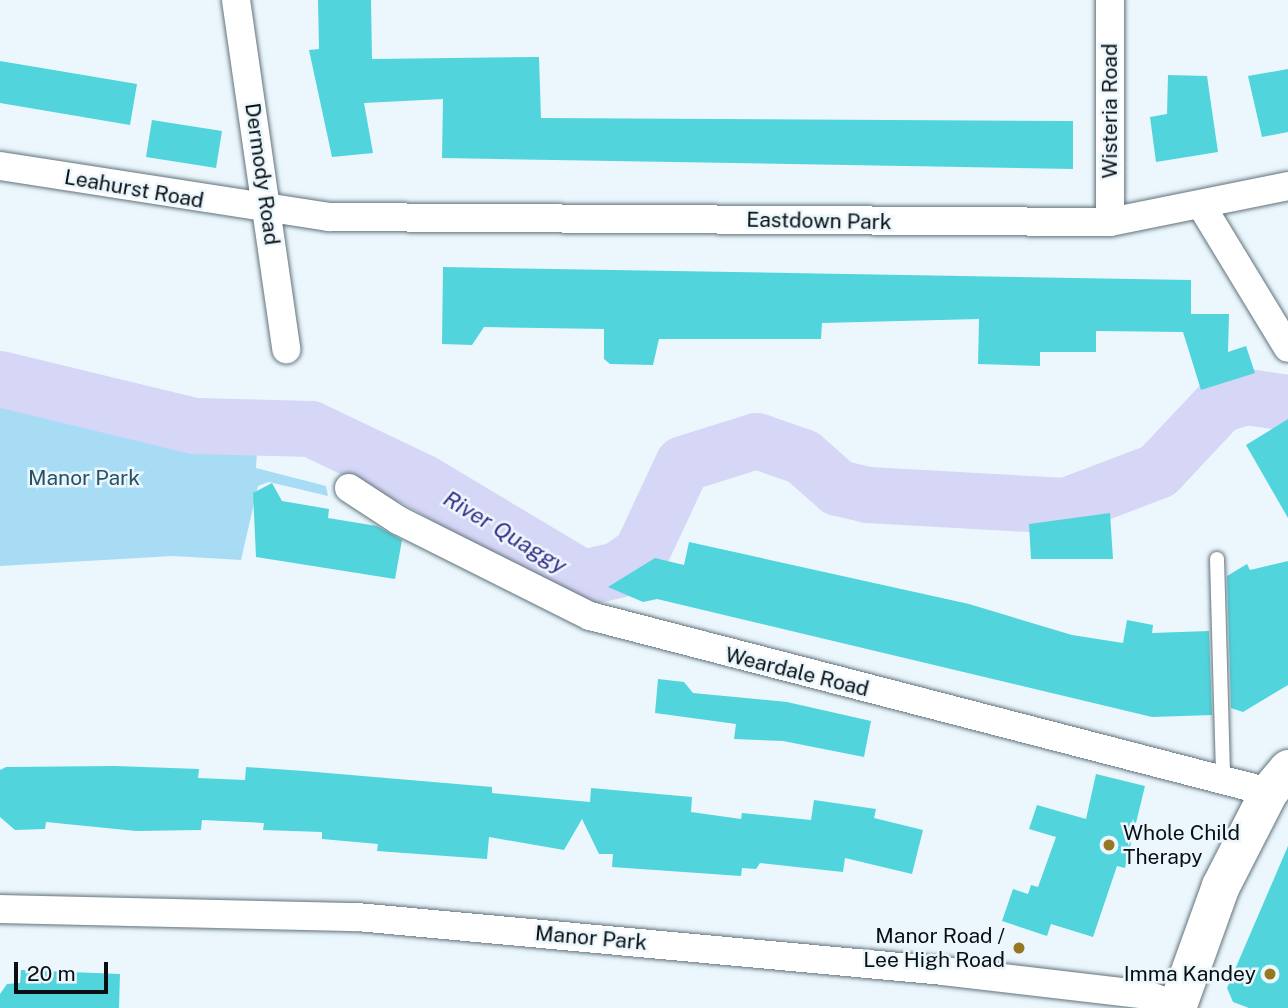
<!DOCTYPE html>
<style>
body{margin:0}
#map{position:relative;width:1288px;height:1008px;overflow:hidden;background:#ebf7fd;font-family:"Public Sans",sans-serif}
div>[style]{position:absolute}
.green>*{inset:0;background:#a8dcf5}
.river>*{height:56px;margin:-28px;padding:0 28px;transform-origin:28px;border-radius:28px;background:#d6d6f7}
.building>*{inset:0;background:#52d4dc}
.roads{filter:drop-shadow(0 0 2px #62737c) drop-shadow(0 0 2px #62737c)}
.lane>*{height:14px;margin:-7px;padding:0 7px;transform-origin:7px;border-radius:7px;background:#fff}
.street>*{height:28px;margin:-14px;padding:0 14px;transform-origin:14px;border-radius:14px;background:#fff}
.highway>*{height:38px;margin:-19px;padding:0 19px;transform-origin:19px;border-radius:19px;background:#fff}
.dots>*{width:19px;height:19px;translate:-50% -50%;box-sizing:border-box;border:4px solid #ebf7fd;border-radius:50%}
span{translate:-50% -50%;white-space:nowrap;text-align:center;line-height:1.15;-webkit-text-stroke:5px #ebf7fd;paint-order:stroke}
.street-label{font-size:21px;color:#080f13}
.park-label{font-size:21px;color:#275265}
.poi-label{font-size:21px;color:#080f13}
.left{translate:0 -50%;text-align:left}
.right{translate:-100% -50%;text-align:right}
.water-label{font-size:23px;color:#3c2c86;font-style:italic}
.scale{position:absolute;left:14px;top:962px;width:94px;height:32px;box-sizing:border-box;border:4px solid #080f13;border-top:0;padding-left:9px;font-size:21px;line-height:24px;white-space:nowrap;color:#080f13;-webkit-text-stroke:5px #ebf7fd;paint-order:stroke}
</style>
<div id="map">
<div class="green">
<i style="clip-path:polygon(0 371px,124px 403px,259px 421px,256px 468px,326px 486px,328px 496px,269px 482px,258px 486px,241px 560px,173px 556px,0 566px)"></i>
</div>
<div class="river">
<i style="left:0;top:379px;width:201px;rotate:13.6deg"></i>
<i style="left:195px;top:426px;width:116px;rotate:1.5deg"></i>
<i style="left:311px;top:429px;width:125px;rotate:25.5deg"></i>
<i style="left:424px;top:483px;width:185px;rotate:30.9deg"></i>
<i style="left:583px;top:578px;width:36px;rotate:-13deg"></i>
<i style="left:618px;top:570px;width:28px;rotate:-35deg"></i>
<i style="left:641px;top:554px;width:99px;rotate:-65deg"></i>
<i style="left:683px;top:464px;width:77px;rotate:-17.3deg"></i>
<i style="left:757px;top:441px;width:49px;rotate:19.2deg"></i>
<i style="left:803px;top:457px;width:47px;rotate:41.5deg"></i>
<i style="left:838px;top:488px;width:31px;rotate:13deg"></i>
<i style="left:868px;top:495px;width:198px;rotate:3.2deg"></i>
<i style="left:1066px;top:506px;width:98px;rotate:-20.8deg"></i>
<i style="left:1158px;top:471px;width:91px;rotate:-46.8deg"></i>
<i style="left:1220px;top:405px;width:28px;rotate:-17deg"></i>
<i style="left:1247px;top:397px;width:41px;rotate:8.3deg"></i>
</div>
<div class="building">
<i style="clip-path:polygon(318px 0,371px 0,372px 59px,539px 57px,541px 118px,1073px 121px,1073px 169px,442px 158px,443px 99px,364px 103px,373px 153px,332px 157px,309px 50px,319px 49px)"></i>
<i style="clip-path:polygon(0 61px,137px 84px,130px 125px,0 103px)"></i>
<i style="clip-path:polygon(1288px 69px,1288px 132px,1262px 137px,1248px 76px)"></i>
<i style="clip-path:polygon(1168px 75px,1207px 76px,1218px 152px,1156px 162px,1150px 117px,1167px 114px)"></i>
<i style="clip-path:polygon(152px 120px,222px 131px,216px 168px,146px 157px)"></i>
<i style="clip-path:polygon(443px 267px,1191px 280px,1191px 314px,1229px 314px,1228px 352px,1246px 346px,1255px 373px,1201px 390px,1183px 332px,1096px 331px,1096px 352px,1040px 352px,1040px 366px,978px 364px,979px 319px,822px 323px,821px 339px,659px 339px,653px 365px,610px 364px,604px 359px,604px 329px,484px 327px,472px 345px,442px 344px)"></i>
<i style="clip-path:polygon(1288px 419px,1288px 518px,1246px 445px)"></i>
<i style="clip-path:polygon(272px 483px,282px 501px,329px 509px,328px 518px,377px 526px,402px 540px,395px 579px,256px 557px,253px 493px)"></i>
<i style="clip-path:polygon(1110px 513px,1113px 559px,1031px 559px,1029px 524px)"></i>
<i style="clip-path:polygon(689px 542px,969px 604px,1072px 635px,1123px 643px,1127px 620px,1153px 625px,1152px 633px,1209px 631px,1212px 715px,1152px 717px,657px 599px,643px 602px,608px 587px,655px 558px,684px 565px)"></i>
<i style="clip-path:polygon(1288px 561px,1288px 685px,1243px 712px,1231px 708px,1227px 576px,1247px 564px,1250px 570px)"></i>
<i style="clip-path:polygon(658px 679px,684px 682px,693px 693px,787px 702px,871px 721px,864px 757px,783px 741px,734px 739px,736px 724px,655px 713px)"></i>
<i style="clip-path:polygon(115px 766px,199px 769px,198px 778px,245px 780px,246px 767px,304px 771px,492px 787px,492px 793px,590px 802px,591px 788px,692px 797px,691px 812px,741px 819px,742px 813px,811px 820px,814px 800px,876px 809px,874px 818px,923px 830px,912px 874px,845px 858px,843px 872px,760px 863px,756px 869px,742px 868px,741px 876px,612px 867px,613px 854px,599px 854px,582px 819px,564px 850px,489px 837px,487px 859px,377px 851px,378px 844px,322px 839px,322px 832px,263px 830px,264px 823px,202px 820px,201px 830px,136px 831px,46px 822px,45px 829px,15px 830px,0 817px,0 770px,6px 767px)"></i>
<i style="clip-path:polygon(1096px 774px,1145px 786px,1125px 868px,1117px 866px,1093px 937px,1051px 924px,1047px 936px,1002px 921px,1013px 889px,1028px 894px,1031px 885px,1038px 887px,1056px 837px,1029px 829px,1037px 805px,1086px 819px)"></i>
<i style="clip-path:polygon(1288px 846px,1288px 1008px,1249px 1008px,1233px 1002px,1227px 988px)"></i>
<i style="clip-path:polygon(21px 970px,120px 974px,119px 1008px,0 1008px,0 994px,7px 984px,20px 983px)"></i>
</div>
<div class="roads">
<div class="lane">
<i style="left:1217px;top:559px;width:220px;rotate:88.4deg"></i>
</div>
<div class="street">
<i style="left:236px;top:0;width:353px;rotate:81.8deg"></i>
<i style="left:1110px;top:0;width:222px;rotate:90deg"></i>
<i style="left:0;top:166px;width:333px;rotate:8.8deg"></i>
<i style="left:329px;top:217px;width:781px;rotate:0.37deg"></i>
<i style="left:1110px;top:222px;width:182px;rotate:-11.4deg"></i>
<i style="left:1201px;top:205px;width:167px;rotate:58.7deg"></i>
<i style="left:349px;top:488px;width:59px;rotate:33.1deg"></i>
<i style="left:398px;top:520px;width:215px;rotate:26.6deg"></i>
<i style="left:590px;top:616px;width:701px;rotate:14.53deg"></i>
<i style="left:0;top:909px;width:357px;rotate:1.3deg"></i>
<i style="left:357px;top:917px;width:588px;rotate:5.26deg"></i>
<i style="left:943px;top:971px;width:205px;rotate:6.7deg"></i>
<i style="left:1147px;top:995px;width:33px;rotate:20deg"></i>
</div>
<div class="highway">
<i style="left:1177px;top:1008px;width:130px;rotate:-70.2deg"></i>
<i style="left:1221px;top:886px;width:106px;rotate:-62.9deg"></i>
<i style="left:1269px;top:792px;width:30px;rotate:-50deg"></i>
</div>
</div>
<div class="dots">
<i style="left:1109px;top:845px;background:#957820"></i>
<i style="left:1019px;top:948px;background:#957820"></i>
<i style="left:1270px;top:974px;background:#957820"></i>
</div>
<div class="street-label">
<span style="left:1110px;top:111px;rotate:-90deg">Wisteria Road</span>
<span style="left:262px;top:174px;rotate:82deg">Dermody Road</span>
<span style="left:134px;top:189px;rotate:10deg">Leahurst Road</span>
<span style="left:819px;top:221px;rotate:1deg">Eastdown Park</span>
<span style="left:797px;top:672px;rotate:14deg">Weardale Road</span>
<span style="left:591px;top:938px;rotate:5deg">Manor Park</span>
</div>
<div class="park-label">
<span style="left:84px;top:478px">Manor Park</span>
</div>
<div class="poi-label">
<span class="left" style="left:1123px;top:845px">Whole Child<br>Therapy</span>
<span class="right" style="left:1005px;top:948px">Manor Road /<br>Lee High Road</span>
<span class="right" style="left:1256px;top:974px">Imma Kandey</span>
</div>
<div class="water-label">
<span style="left:505px;top:532px;rotate:31deg">River Quaggy</span>
</div>
<div class="scale">20 m</div>
</div>
